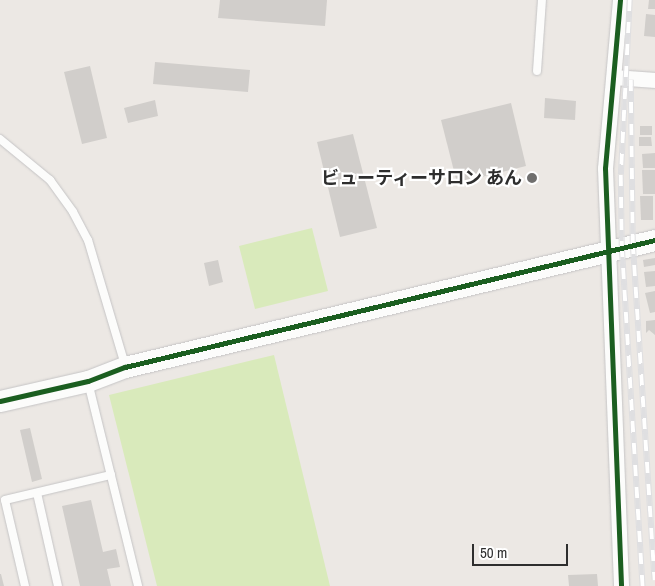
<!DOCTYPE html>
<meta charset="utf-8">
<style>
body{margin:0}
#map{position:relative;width:655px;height:586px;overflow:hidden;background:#ece8e4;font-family:"Archivo Narrow","Noto Sans JP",sans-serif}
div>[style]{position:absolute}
.pitch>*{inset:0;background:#d9eabb}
.building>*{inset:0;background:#d1cecb}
.roads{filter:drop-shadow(0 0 1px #c5c4c5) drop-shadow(0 0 1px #c5c4c5)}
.lane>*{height:8px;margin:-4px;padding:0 4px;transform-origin:4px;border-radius:4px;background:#fcfcfb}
.street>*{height:15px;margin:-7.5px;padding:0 7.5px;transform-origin:7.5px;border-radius:7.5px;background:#fcfcfb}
.secondary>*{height:21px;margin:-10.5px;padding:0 10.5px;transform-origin:10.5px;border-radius:10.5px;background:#fcfcfb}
.rail>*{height:5.5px;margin-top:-2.75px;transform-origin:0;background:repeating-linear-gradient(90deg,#fff 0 11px,#dfdfe1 0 22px);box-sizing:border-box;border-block:1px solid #dfdfe1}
.cycleway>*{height:5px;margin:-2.5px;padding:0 2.5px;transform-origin:2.5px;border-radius:2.5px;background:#1b5e20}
.dots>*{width:14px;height:14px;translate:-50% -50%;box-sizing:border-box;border:2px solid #fff;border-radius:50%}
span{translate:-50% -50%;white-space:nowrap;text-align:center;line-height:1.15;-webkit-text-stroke:4.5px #fff;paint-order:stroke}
.poi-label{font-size:18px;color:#2e2e2e;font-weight:700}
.right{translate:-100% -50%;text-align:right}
.scale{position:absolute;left:472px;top:544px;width:96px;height:22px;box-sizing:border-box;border:2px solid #2e2e2e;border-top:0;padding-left:6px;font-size:15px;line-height:18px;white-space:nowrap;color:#2e2e2e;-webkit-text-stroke:4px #fff;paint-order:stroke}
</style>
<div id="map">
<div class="pitch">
<i style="clip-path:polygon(312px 228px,328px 291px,255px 309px,239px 246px)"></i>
<i style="clip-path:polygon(274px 355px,330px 586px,157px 586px,109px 395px)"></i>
</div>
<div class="building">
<i style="clip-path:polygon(220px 0,327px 0,325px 26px,218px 18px)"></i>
<i style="clip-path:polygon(649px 0,655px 0,655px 9px,648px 9px)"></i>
<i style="clip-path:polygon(646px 14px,655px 15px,655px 37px,644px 36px)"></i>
<i style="clip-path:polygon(155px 62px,250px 70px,248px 92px,153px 84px)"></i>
<i style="clip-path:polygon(90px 66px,107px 138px,82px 144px,64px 72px)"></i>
<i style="clip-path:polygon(545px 98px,576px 101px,575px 120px,544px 118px)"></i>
<i style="clip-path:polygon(155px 100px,158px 116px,128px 123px,124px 108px)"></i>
<i style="clip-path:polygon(511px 103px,526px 166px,457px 183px,441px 120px)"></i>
<i style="clip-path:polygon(640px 126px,652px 126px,652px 135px,640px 135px)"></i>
<i style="clip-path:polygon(353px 134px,377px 228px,340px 237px,317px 142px)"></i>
<i style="clip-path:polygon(639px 137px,651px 137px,652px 146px,639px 146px)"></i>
<i style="clip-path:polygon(655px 153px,655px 168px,643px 168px,642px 154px)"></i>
<i style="clip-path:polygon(642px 170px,655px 170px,655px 194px,643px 194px)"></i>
<i style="clip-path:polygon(640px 196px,653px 196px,653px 220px,641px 220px)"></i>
<i style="clip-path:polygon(655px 258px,655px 265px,644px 267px,643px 260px)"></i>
<i style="clip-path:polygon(218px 260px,223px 282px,209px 286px,204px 263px)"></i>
<i style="clip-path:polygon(655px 271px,655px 286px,646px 287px,644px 272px)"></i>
<i style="clip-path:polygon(655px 291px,655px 312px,650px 313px,645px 293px)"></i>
<i style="clip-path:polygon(655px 320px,655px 335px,649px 330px,646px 333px,646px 321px)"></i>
<i style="clip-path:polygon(30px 428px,42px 479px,32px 482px,20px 430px)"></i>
<i style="clip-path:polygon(91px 500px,103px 552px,116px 549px,120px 567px,107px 569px,111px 586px,80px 586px,62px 506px)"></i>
<i style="clip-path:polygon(0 574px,1px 574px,4px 586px,0 586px)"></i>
<i style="clip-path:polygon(597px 574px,598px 586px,569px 586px,568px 575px)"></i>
</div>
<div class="roads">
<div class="lane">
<i style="left:537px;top:71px;width:71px;rotate:-86deg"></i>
<i style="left:0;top:139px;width:65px;rotate:39.4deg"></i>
<i style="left:50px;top:180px;width:39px;rotate:54deg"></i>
<i style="left:73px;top:212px;width:32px;rotate:62deg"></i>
<i style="left:88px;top:240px;width:130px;rotate:73.5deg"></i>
<i style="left:88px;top:382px;width:210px;rotate:76.2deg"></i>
<i style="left:37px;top:493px;width:95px;rotate:77.3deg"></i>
<i style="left:25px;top:586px;width:88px;rotate:-103.1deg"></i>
<i style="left:5px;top:500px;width:109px;rotate:-13.3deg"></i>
</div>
<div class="street">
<i style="left:620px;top:0;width:169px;rotate:95.1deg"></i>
<i style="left:605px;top:168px;width:418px;rotate:87.8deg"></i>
<i style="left:614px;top:77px;width:41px;rotate:4.2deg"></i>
</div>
<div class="secondary">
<i style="left:0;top:401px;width:90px;rotate:-12.8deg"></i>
<i style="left:88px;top:381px;width:40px;rotate:-21deg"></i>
<i style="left:125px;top:367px;width:545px;rotate:-13.48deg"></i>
</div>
</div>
<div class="rail">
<i style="left:630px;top:0;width:175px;rotate:92.9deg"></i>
<i style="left:621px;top:175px;width:71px;rotate:89.2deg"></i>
<i style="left:622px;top:246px;width:341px;rotate:86.5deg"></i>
<i style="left:631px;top:80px;width:163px;rotate:89.3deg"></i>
<i style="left:633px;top:243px;width:338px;rotate:86.3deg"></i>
</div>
<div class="cycleway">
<i style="left:620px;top:0;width:169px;rotate:95.1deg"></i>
<i style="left:605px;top:168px;width:418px;rotate:87.8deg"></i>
<i style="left:0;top:401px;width:90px;rotate:-12.8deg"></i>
<i style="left:88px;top:381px;width:40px;rotate:-21deg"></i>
<i style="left:125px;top:367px;width:545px;rotate:-13.48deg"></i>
</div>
<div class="dots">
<i style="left:532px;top:178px;background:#706f6e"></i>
</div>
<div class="poi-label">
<span class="right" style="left:522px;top:178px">ビューティーサロン あん</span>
</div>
<div class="scale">50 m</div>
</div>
